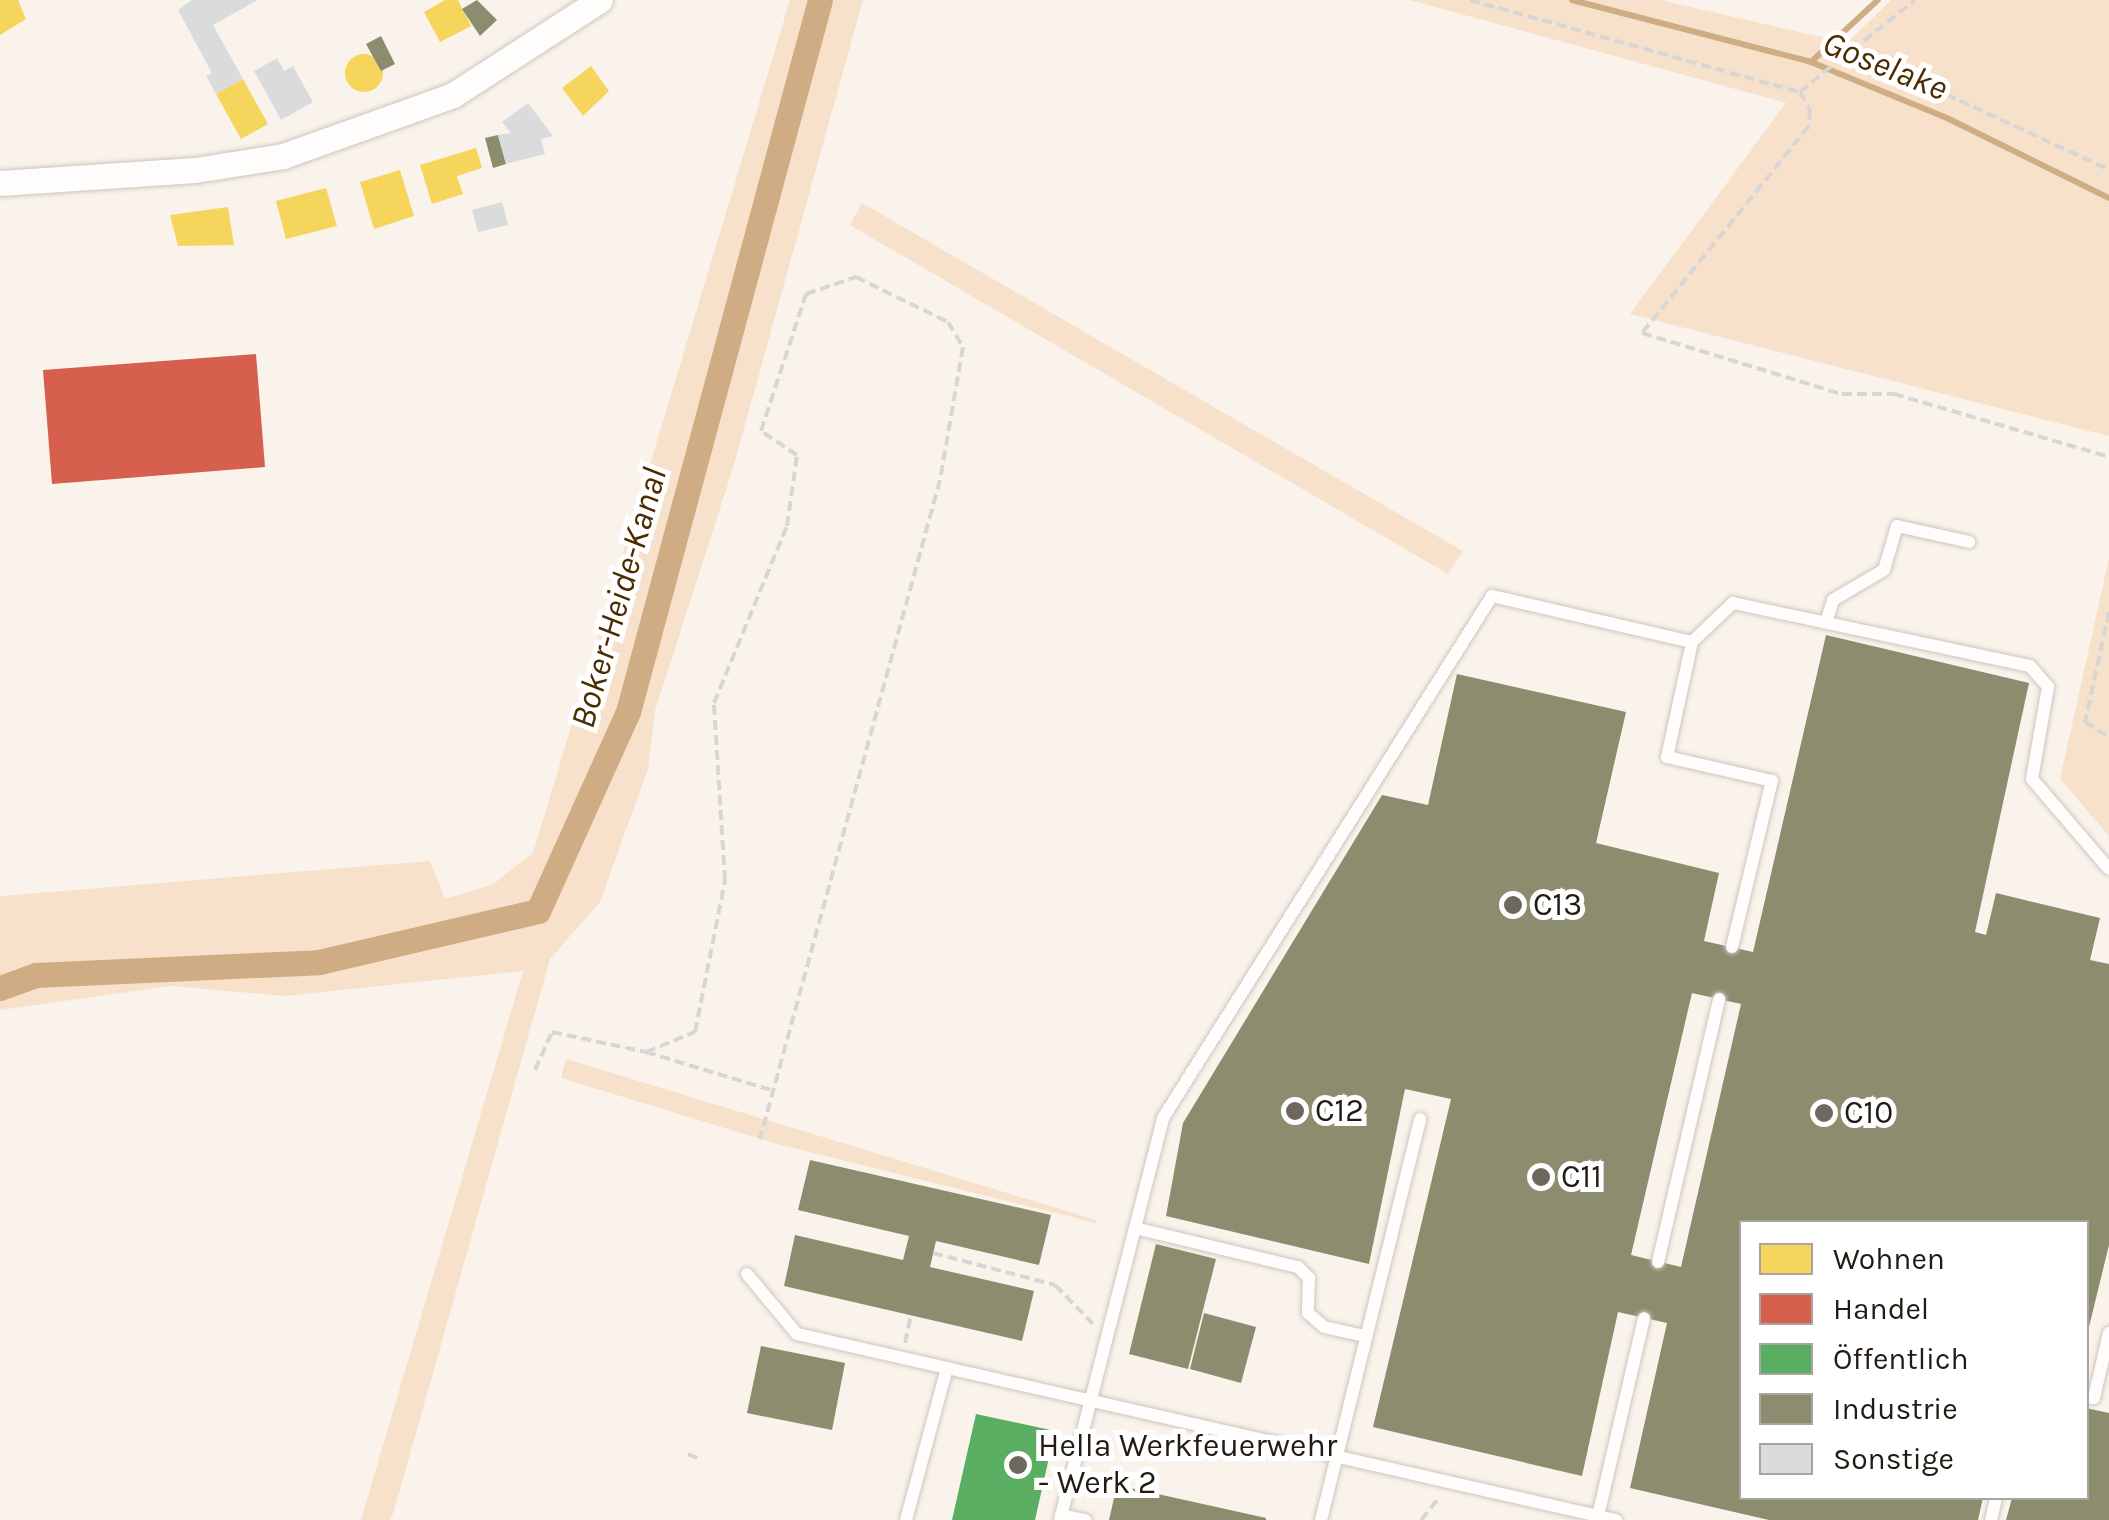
<!DOCTYPE html>
<meta charset="utf-8">
<style>
body{margin:0}
#map{position:relative;width:2109px;height:1520px;overflow:hidden;background:#f9f3ec;font-family:Karla,sans-serif}
div>[style]{position:absolute}
.green>*{inset:0;background:#f7e1ca}
.homes>*{inset:0;background:#f6d55c}
.round{border-radius:50%}
.shops>*{inset:0;background:#d6604d}
.public>*{inset:0;background:#5aae61}
.industry>*{inset:0;background:#8c8c6e}
.stream>*{height:6px;margin:-3px;padding:0 3px;transform-origin:3px;border-radius:3px;background:#cfac84}
.canal>*{height:25px;margin:-12.5px;padding:0 12.5px;transform-origin:12.5px;border-radius:12.5px;background:#cfac84}
.building>*{inset:0;background:#dadbdc}
.path>*{height:4px;margin-top:-2px;transform-origin:0;background:repeating-linear-gradient(90deg,#d8d6d4 0 10px,transparent 0 15px)}
.roads{filter:drop-shadow(0 0 2px #ccc6bf) drop-shadow(0 0 2px #ccc6bf)}
.service>*{height:12px;margin:-6px;padding:0 6px;transform-origin:6px;border-radius:6px;background:#fefdfc}
.minor>*{height:25px;margin:-12.5px;padding:0 12.5px;transform-origin:12.5px;border-radius:12.5px;background:#fefdfc}
.dots>*{width:28px;height:28px;translate:-50% -50%;box-sizing:border-box;border:5px solid #fff;border-radius:50%}
span{translate:-50% -50%;white-space:nowrap;text-align:center;line-height:1.15;-webkit-text-stroke:10px #fff;paint-order:stroke}
.poi-label{font-size:32px;color:#221b14}
.left{translate:0 -50%;text-align:left}
.water-label{font-size:35px;color:#4b2b00;font-style:italic}
.legend{position:absolute;left:1739px;top:1220px;width:350px;height:280px;box-sizing:border-box;background:#fff;border:2px solid #a7a4a1;margin:0;padding:12px 18px;list-style:none;font-size:30px;color:#221b14}
.legend li{display:flex;align-items:center;gap:20px;height:50px}
.legend b{width:50px;border:2px solid #a7a4a1}
</style>
<div id="map">
<div class="green">
<i style="clip-path:polygon(790px 0,863px 0,733px 468px,655px 711px,648px 769px,600px 902px,550px 959px,394px 1511px,390px 1520px,361px 1520px,523px 971px,284px 996px,171px 986px,0 1010px,0 896px,430px 861px,445px 899px,492px 885px,533px 853px)"></i>
<i style="clip-path:polygon(1410px 0,1660px 0,1847px 43px,1891px 0,2109px 0,2109px 436px,1630px 314px,1786px 103px)"></i>
<i style="clip-path:polygon(862px 203px,1200px 399px,1463px 551px,1448px 574px,850px 225px)"></i>
<i style="clip-path:polygon(2109px 558px,2109px 836px,2060px 779px)"></i>
<i style="clip-path:polygon(566px 1059px,1096px 1220px,1096px 1223px,777px 1144px,561px 1078px)"></i>
</div>
<div class="homes">
<i style="clip-path:polygon(0 0,18px 0,26px 19px,0 35px)"></i>
<i style="clip-path:polygon(445px 0,458px 0,471px 26px,440px 42px,424px 12px)"></i>
<i class="round" style="left:345px;top:54px;width:38px;height:38px"></i>
<i style="clip-path:polygon(591px 66px,609px 91px,583px 116px,562px 88px)"></i>
<i style="clip-path:polygon(243px 79px,268px 124px,241px 139px,216px 94px)"></i>
<i style="clip-path:polygon(476px 148px,482px 168px,457px 176px,463px 194px,432px 204px,420px 165px)"></i>
<i style="clip-path:polygon(400px 170px,414px 216px,374px 229px,360px 182px)"></i>
<i style="clip-path:polygon(326px 188px,337px 226px,286px 239px,276px 201px)"></i>
<i style="clip-path:polygon(228px 207px,234px 245px,178px 246px,170px 215px)"></i>
</div>
<div class="shops">
<i style="clip-path:polygon(256px 354px,265px 467px,52px 484px,43px 370px)"></i>
</div>
<div class="public">
<i style="clip-path:polygon(976px 1414px,1055px 1431px,1035px 1520px,952px 1520px)"></i>
</div>
<div class="industry">
<i style="clip-path:polygon(477px 0,497px 20px,480px 36px,462px 9px)"></i>
<i style="clip-path:polygon(381px 36px,395px 64px,381px 71px,366px 44px)"></i>
<i style="clip-path:polygon(498px 135px,506px 164px,493px 168px,485px 138px)"></i>
<i style="clip-path:polygon(evenodd,1826px 635px,2029px 683px,1975px 932px,1986px 935px,1996px 893px,2100px 918px,2090px 960px,2109px 964px,2109px 1245px,2088px 1331px,2086px 1222px,1742px 1222px,1742px 1498px,1983px 1498px,1978px 1520px,1769px 1520px,1630px 1488px,1667px 1323px,1618px 1312px,1582px 1476px,1373px 1427px,1451px 1099px,1405px 1089px,1369px 1264px,1166px 1216px,1183px 1123px,1382px 795px,1428px 805px,1457px 674px,1626px 712px,1596px 843px,1719px 873px,1704px 941px,1753px 952px,1826px 635px,1692px 993px,1741px 1004px,1681px 1267px,1631px 1255px,1692px 993px)"></i>
<i style="clip-path:polygon(810px 1160px,1051px 1215px,1039px 1265px,936px 1241px,930px 1267px,1034px 1291px,1022px 1341px,784px 1286px,795px 1235px,903px 1260px,909px 1236px,798px 1210px)"></i>
<i style="clip-path:polygon(1156px 1244px,1216px 1259px,1188px 1369px,1129px 1354px)"></i>
<i style="clip-path:polygon(1204px 1313px,1256px 1327px,1241px 1383px,1190px 1369px)"></i>
<i style="clip-path:polygon(761px 1346px,845px 1363px,832px 1430px,747px 1413px)"></i>
<i style="clip-path:polygon(2086px 1408px,2109px 1413px,2109px 1520px,2006px 1520px,2012px 1498px,2086px 1498px)"></i>
<i style="clip-path:polygon(1117px 1485px,1266px 1518px,1266px 1520px,1109px 1520px)"></i>
</div>
<div class="stream">
<i style="left:1572px;top:0;width:247px;rotate:14.5deg"></i>
<i style="left:1811px;top:62px;width:149px;rotate:22.4deg"></i>
<i style="left:1949px;top:119px;width:178px;rotate:26.3deg"></i>
<i style="left:1811px;top:62px;width:91px;rotate:-42.8deg"></i>
</div>
<div class="canal">
<i style="left:0;top:988px;width:38px;rotate:-20deg"></i>
<i style="left:36px;top:975px;width:283px;rotate:-2.6deg"></i>
<i style="left:319px;top:962px;width:225px;rotate:-13.1deg"></i>
<i style="left:538px;top:911px;width:218px;rotate:-65.7deg"></i>
<i style="left:628px;top:712px;width:737px;rotate:-74.91deg"></i>
</div>
<div class="building">
<i style="clip-path:polygon(192px 0,258px 0,213px 25px,243px 79px,216px 94px,206px 76px,212px 73px,178px 10px)"></i>
<i style="clip-path:polygon(277px 58px,284px 71px,293px 66px,313px 102px,281px 120px,254px 71px)"></i>
<i style="clip-path:polygon(528px 103px,553px 136px,541px 139px,545px 154px,506px 164px,498px 135px,511px 133px,502px 122px)"></i>
<i style="clip-path:polygon(502px 202px,508px 225px,478px 232px,472px 210px)"></i>
</div>
<div class="path">
<i style="left:1470px;top:0;width:343px;rotate:15.6deg"></i>
<i style="left:1800px;top:92px;width:66px;rotate:-39.5deg"></i>
<i style="left:1851px;top:50px;width:285px;rotate:24.9deg"></i>
<i style="left:1852px;top:50px;width:80px;rotate:-38.4deg"></i>
<i style="left:1800px;top:92px;width:21px;rotate:61deg"></i>
<i style="left:1810px;top:110px;width:16px;rotate:94deg"></i>
<i style="left:1809px;top:126px;width:266px;rotate:128.9deg"></i>
<i style="left:1642px;top:333px;width:209px;rotate:17deg"></i>
<i style="left:1842px;top:394px;width:52px"></i>
<i style="left:1894px;top:394px;width:224px;rotate:16.3deg"></i>
<i style="left:2109px;top:612px;width:113px;rotate:102.3deg"></i>
<i style="left:2085px;top:722px;width:28px;rotate:32deg"></i>
<i style="left:646px;top:1052px;width:134px;rotate:16.9deg"></i>
<i style="left:535px;top:1070px;width:42px;rotate:-65.9deg"></i>
<i style="left:552px;top:1032px;width:96px;rotate:12deg"></i>
<i style="left:646px;top:1052px;width:53px;rotate:-22.2deg"></i>
<i style="left:695px;top:1032px;width:155px;rotate:-78.8deg"></i>
<i style="left:725px;top:880px;width:177px;rotate:-93.6deg"></i>
<i style="left:714px;top:703px;width:191px;rotate:-67.6deg"></i>
<i style="left:787px;top:526px;width:72px;rotate:-82deg"></i>
<i style="left:797px;top:455px;width:43px;rotate:-146.3deg"></i>
<i style="left:761px;top:431px;width:144px;rotate:-71.8deg"></i>
<i style="left:806px;top:294px;width:53px;rotate:-18.8deg"></i>
<i style="left:856px;top:277px;width:102px;rotate:26.1deg"></i>
<i style="left:948px;top:322px;width:29px;rotate:59deg"></i>
<i style="left:963px;top:347px;width:135px;rotate:99.8deg"></i>
<i style="left:940px;top:480px;width:683px;rotate:105.28deg"></i>
<i style="left:933px;top:1253px;width:126px;rotate:14.7deg"></i>
<i style="left:1055px;top:1285px;width:54px;rotate:45.7deg"></i>
<i style="left:905px;top:1343px;width:29px;rotate:-78deg"></i>
<i style="left:688px;top:1454px;width:12px;rotate:24deg"></i>
<i style="left:1421px;top:1520px;width:28px;rotate:-51deg"></i>
</div>
<div class="roads">
<div class="service">
<i style="left:1826px;top:622px;width:23px;rotate:-72deg"></i>
<i style="left:1833px;top:600px;width:59px;rotate:-30.5deg"></i>
<i style="left:1884px;top:570px;width:46px;rotate:-73.5deg"></i>
<i style="left:1897px;top:526px;width:74px;rotate:12.5deg"></i>
<i style="left:1732px;top:947px;width:171px;rotate:-76.5deg"></i>
<i style="left:1772px;top:781px;width:108px;rotate:-167.1deg"></i>
<i style="left:1667px;top:757px;width:118px;rotate:-77.7deg"></i>
<i style="left:1692px;top:642px;width:57px;rotate:-43.6deg"></i>
<i style="left:1733px;top:603px;width:304px;rotate:12deg"></i>
<i style="left:2030px;top:666px;width:28px;rotate:49deg"></i>
<i style="left:2048px;top:687px;width:93px;rotate:99.9deg"></i>
<i style="left:2032px;top:779px;width:118px;rotate:49.5deg"></i>
<i style="left:1135px;top:1228px;width:168px;rotate:13.5deg"></i>
<i style="left:1298px;top:1267px;width:16px;rotate:45deg"></i>
<i style="left:1309px;top:1278px;width:35px;rotate:92deg"></i>
<i style="left:1308px;top:1313px;width:21px;rotate:41deg"></i>
<i style="left:1324px;top:1327px;width:42px;rotate:12.4deg"></i>
<i style="left:1658px;top:1262px;width:270px;rotate:-76.9deg"></i>
<i style="left:747px;top:1274px;width:78px;rotate:50.2deg"></i>
<i style="left:797px;top:1334px;width:154px;rotate:12.8deg"></i>
<i style="left:2086px;top:1397px;width:8px;rotate:7deg"></i>
<i style="left:2094px;top:1398px;width:67px;rotate:-77deg"></i>
<i style="left:1061px;top:1515px;width:25px;rotate:12deg"></i>
<i style="left:1598px;top:1516px;width:203px;rotate:-76.9deg"></i>
<i style="left:906px;top:1520px;width:157px;rotate:-74.9deg"></i>
<i style="left:947px;top:1368px;width:686px;rotate:12.8deg"></i>
<i style="left:1060px;top:1520px;width:415px;rotate:-75.6deg"></i>
<i style="left:1163px;top:1118px;width:617px;rotate:-57.78deg"></i>
<i style="left:1492px;top:596px;width:205px;rotate:13deg"></i>
<i style="left:1321px;top:1520px;width:413px;rotate:-76.1deg"></i>
<i style="left:1991px;top:1520px;width:23px;rotate:-77deg"></i>
</div>
<div class="minor">
<i style="left:0;top:183px;width:195px;rotate:-3.8deg"></i>
<i style="left:195px;top:170px;width:89px;rotate:-9deg"></i>
<i style="left:283px;top:156px;width:181px;rotate:-19.7deg"></i>
<i style="left:453px;top:95px;width:175px;rotate:-32.9deg"></i>
</div>
</div>
<div class="dots">
<i style="left:1513px;top:905px;background:#6d6760"></i>
<i style="left:1295px;top:1111px;background:#6d6760"></i>
<i style="left:1824px;top:1113px;background:#6d6760"></i>
<i style="left:1541px;top:1177px;background:#6d6760"></i>
<i style="left:1018px;top:1465px;background:#6d6760"></i>
</div>
<div class="poi-label">
<span class="left" style="left:1533px;top:905px">C13</span>
<span class="left" style="left:1315px;top:1111px">C12</span>
<span class="left" style="left:1844px;top:1113px">C10</span>
<span class="left" style="left:1561px;top:1177px">C11</span>
<span class="left" style="left:1038px;top:1465px">Hella Werkfeuerwehr<br>- Werk 2</span>
</div>
<div class="water-label">
<span style="left:1885px;top:66px;rotate:22deg">Goselake</span>
<span style="left:619px;top:598px;rotate:-74deg">Boker-Heide-Kanal</span>
</div>
<ul class="legend">
<li><b style="height:28px;background:#f6d55c"></b>Wohnen</li>
<li><b style="height:28px;background:#d6604d"></b>Handel</li>
<li><b style="height:28px;background:#5aae61"></b>Öffentlich</li>
<li><b style="height:28px;background:#8c8c6e"></b>Industrie</li>
<li><b style="height:28px;background:#dadbdc"></b>Sonstige</li>
</ul>
</div>
